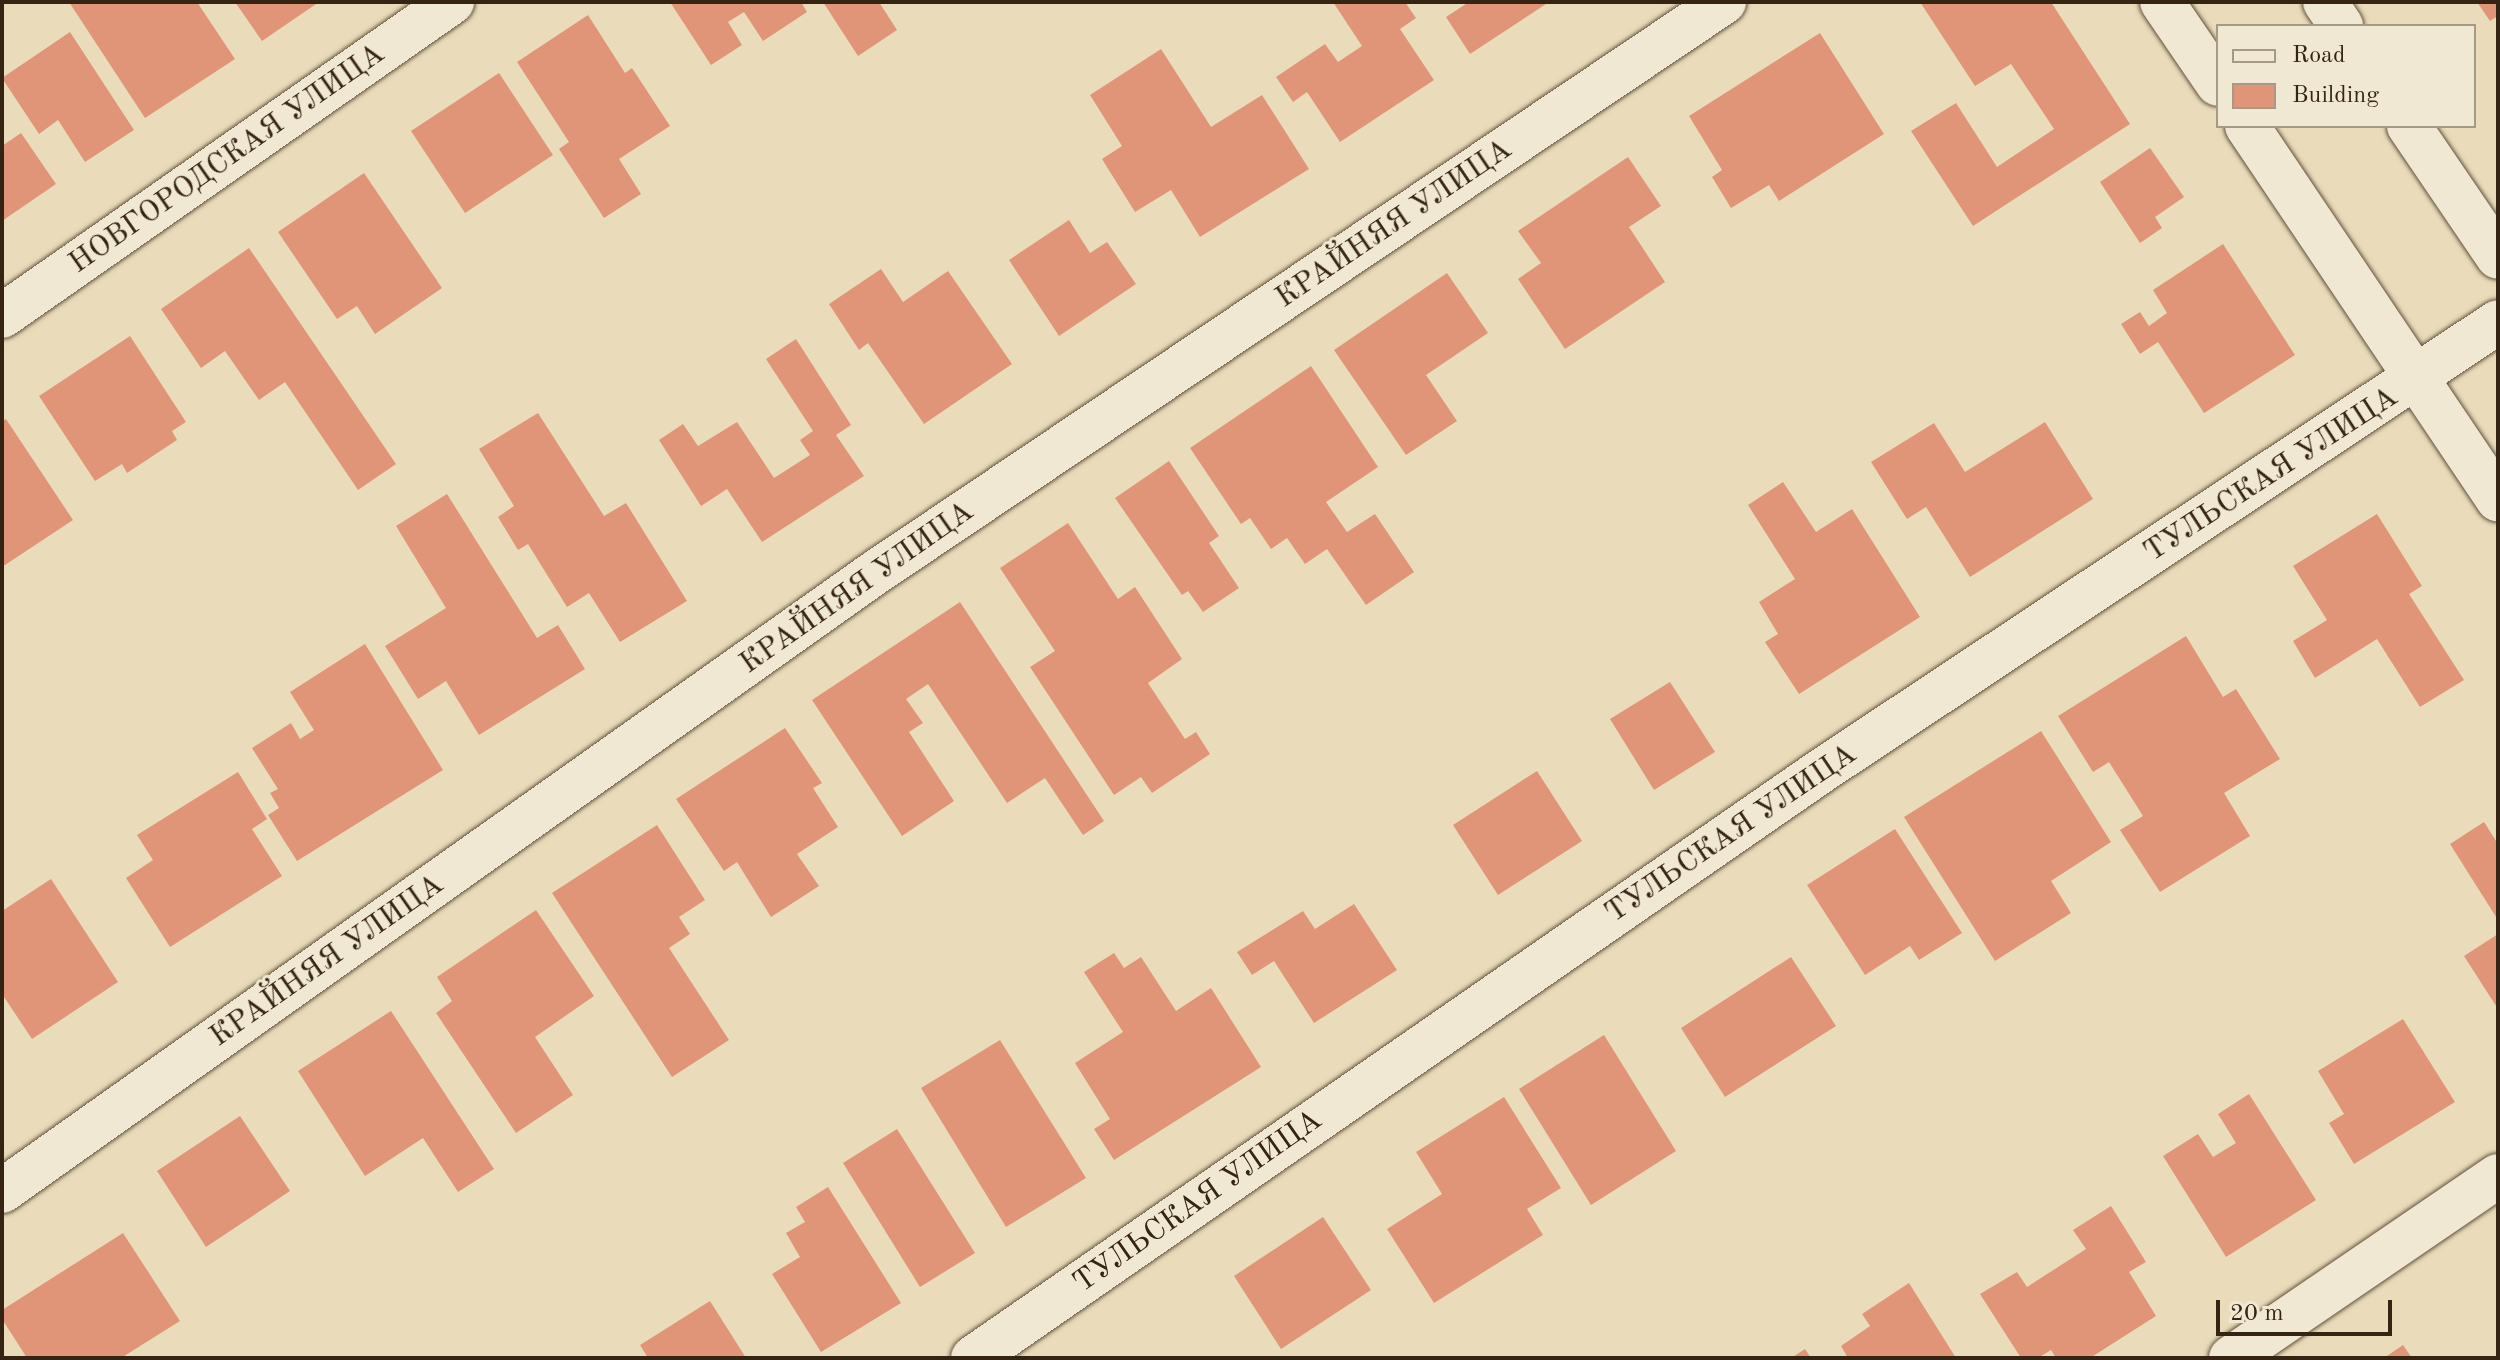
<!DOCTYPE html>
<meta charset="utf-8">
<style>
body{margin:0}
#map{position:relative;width:2500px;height:1360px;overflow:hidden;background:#eadcbb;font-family:"Old Standard TT",serif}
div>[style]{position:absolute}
.building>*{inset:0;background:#e09578}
.roads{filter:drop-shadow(0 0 2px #62513d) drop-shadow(0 0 2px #62513d)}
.minor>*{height:44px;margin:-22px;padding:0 22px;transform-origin:22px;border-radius:22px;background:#f1e8d3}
span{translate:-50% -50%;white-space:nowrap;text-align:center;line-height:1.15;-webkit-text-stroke:6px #f1e8d3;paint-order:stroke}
.street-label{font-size:30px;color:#352313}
.frame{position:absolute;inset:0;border:4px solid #352313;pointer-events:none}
.legend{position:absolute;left:2216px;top:24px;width:260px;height:104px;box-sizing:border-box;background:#f1e8d3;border:2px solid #a69986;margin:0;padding:10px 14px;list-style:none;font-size:24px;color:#352313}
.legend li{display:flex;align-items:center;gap:16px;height:40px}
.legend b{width:40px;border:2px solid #a69986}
.scale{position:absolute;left:2216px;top:1300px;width:176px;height:36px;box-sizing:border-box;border:4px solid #352313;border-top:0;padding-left:10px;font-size:24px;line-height:28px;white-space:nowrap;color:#352313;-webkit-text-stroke:6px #f1e8d3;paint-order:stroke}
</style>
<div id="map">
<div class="building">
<i style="clip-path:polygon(69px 2px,197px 2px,235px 59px,145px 118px)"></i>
<i style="clip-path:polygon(235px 2px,319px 2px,262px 41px)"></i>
<i style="clip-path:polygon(670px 2px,801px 2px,807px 12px,763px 41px,744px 12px,728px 22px,742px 45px,711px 65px)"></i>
<i style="clip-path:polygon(823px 2px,879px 2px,897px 30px,858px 56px)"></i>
<i style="clip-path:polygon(1333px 2px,1405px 2px,1416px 18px,1400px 29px,1434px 80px,1340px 142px,1307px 92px,1293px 102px,1276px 77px,1325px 44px,1338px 62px,1362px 46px)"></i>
<i style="clip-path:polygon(1469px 2px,1549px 2px,1470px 54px,1446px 17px)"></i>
<i style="clip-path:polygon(1920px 2px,2051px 2px,2130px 124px,1973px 226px,1911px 131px,1956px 103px,1997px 167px,2054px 129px,2011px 64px,1975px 86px)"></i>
<i style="clip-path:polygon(2477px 2px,2498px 2px,2498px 16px,2490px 21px)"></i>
<i style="clip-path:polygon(588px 15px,625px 73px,632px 68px,670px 126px,619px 159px,641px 194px,604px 218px,559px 149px,569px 142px,517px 62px)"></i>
<i style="clip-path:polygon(70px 32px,134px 130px,85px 162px,58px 120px,39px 134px,2px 78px)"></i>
<i style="clip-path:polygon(1820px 33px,1884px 134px,1779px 201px,1769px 185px,1731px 208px,1712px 177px,1722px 170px,1689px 116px)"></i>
<i style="clip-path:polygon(1161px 49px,1211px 127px,1262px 95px,1309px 169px,1200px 237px,1171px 190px,1135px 212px,1102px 159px,1122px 146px,1090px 95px)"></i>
<i style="clip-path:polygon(499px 73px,553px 155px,465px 213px,411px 131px)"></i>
<i style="clip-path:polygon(21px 133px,56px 184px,2px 221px,2px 146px)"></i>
<i style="clip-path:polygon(2150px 148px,2184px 197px,2155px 217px,2162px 228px,2140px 243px,2100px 182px)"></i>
<i style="clip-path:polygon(1628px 157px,1661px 206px,1629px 227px,1665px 282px,1565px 349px,1518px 279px,1541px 263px,1518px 231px)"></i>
<i style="clip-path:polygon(364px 173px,442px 288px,375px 334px,357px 306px,337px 319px,278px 232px)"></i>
<i style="clip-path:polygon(1069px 220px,1090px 253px,1107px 242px,1136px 284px,1059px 336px,1009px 260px)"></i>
<i style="clip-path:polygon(2223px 244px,2295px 355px,2204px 413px,2158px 342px,2140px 354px,2121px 324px,2140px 312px,2149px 326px,2167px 313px,2153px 290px)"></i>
<i style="clip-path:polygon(249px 248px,396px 464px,358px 490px,285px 382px,259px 400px,225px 351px,201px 368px,161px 309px)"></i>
<i style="clip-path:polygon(881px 269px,903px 302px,948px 271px,1012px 364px,924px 424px,868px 343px,859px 350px,829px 304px)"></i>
<i style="clip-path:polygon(1447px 273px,1488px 333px,1426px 375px,1457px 421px,1406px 455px,1334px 350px)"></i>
<i style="clip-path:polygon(130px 336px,186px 422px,172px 431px,177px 440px,127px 473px,122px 464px,95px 481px,39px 396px)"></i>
<i style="clip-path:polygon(796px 339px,851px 425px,836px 435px,864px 476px,762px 542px,727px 489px,701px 506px,659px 440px,683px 424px,698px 446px,737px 422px,774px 478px,810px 455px,800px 440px,813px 431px,766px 359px)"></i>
<i style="clip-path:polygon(1311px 366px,1378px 467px,1326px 502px,1347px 532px,1375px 514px,1414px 572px,1366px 605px,1327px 549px,1305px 564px,1287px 538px,1271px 549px,1250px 518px,1241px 524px,1190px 448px)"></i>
<i style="clip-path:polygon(538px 413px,604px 516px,626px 503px,687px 601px,620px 642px,589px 593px,567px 607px,528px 544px,518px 550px,498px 517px,514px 506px,479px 449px)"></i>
<i style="clip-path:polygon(6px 419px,73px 520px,2px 567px,2px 421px)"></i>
<i style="clip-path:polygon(2045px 422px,2093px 499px,1970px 577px,1926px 507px,1907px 519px,1871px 462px,1934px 423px,1965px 472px)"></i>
<i style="clip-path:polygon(1169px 461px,1219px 536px,1209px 543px,1239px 588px,1203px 612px,1188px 591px,1182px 595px,1115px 498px)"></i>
<i style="clip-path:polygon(1783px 482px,1816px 532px,1852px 509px,1920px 617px,1799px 694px,1765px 642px,1778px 634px,1759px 602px,1795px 579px,1748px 505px)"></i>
<i style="clip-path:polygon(447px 494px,537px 638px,558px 625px,585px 669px,479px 735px,446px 681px,418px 699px,385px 646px,446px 608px,396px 526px)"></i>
<i style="clip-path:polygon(2377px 514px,2422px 586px,2409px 594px,2464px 680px,2420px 707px,2377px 639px,2315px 678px,2293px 641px,2327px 620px,2293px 566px)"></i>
<i style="clip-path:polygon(1068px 523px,1118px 599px,1135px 587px,1182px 659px,1148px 683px,1185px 739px,1196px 732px,1210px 754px,1152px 793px,1141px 777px,1114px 795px,1030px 667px,1055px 651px,1000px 568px)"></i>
<i style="clip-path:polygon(960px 602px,1104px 821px,1083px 835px,1045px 778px,1007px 803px,928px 684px,906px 699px,923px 723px,909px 732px,954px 801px,902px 836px,812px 700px)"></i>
<i style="clip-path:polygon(2186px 636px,2223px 697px,2236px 689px,2280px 759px,2224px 793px,2250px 836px,2160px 892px,2120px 830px,2143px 816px,2109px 762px,2093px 772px,2058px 716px)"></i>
<i style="clip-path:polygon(365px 644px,443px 770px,297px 861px,268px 815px,279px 808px,270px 793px,278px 789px,252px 748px,291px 723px,300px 739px,314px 730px,290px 692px)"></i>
<i style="clip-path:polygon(1670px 682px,1715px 752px,1654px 790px,1610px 719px)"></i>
<i style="clip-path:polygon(785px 728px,822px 783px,813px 788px,838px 827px,797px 854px,819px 886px,771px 917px,737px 862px,724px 871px,676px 799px)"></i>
<i style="clip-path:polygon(2041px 731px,2111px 842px,2051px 881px,2071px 913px,1995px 961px,1904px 817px)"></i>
<i style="clip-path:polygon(1537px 771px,1582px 841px,1498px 895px,1453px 825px)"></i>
<i style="clip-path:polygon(238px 772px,267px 819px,252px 829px,282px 876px,170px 947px,126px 878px,153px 860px,137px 835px)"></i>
<i style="clip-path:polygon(2484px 822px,2498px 844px,2498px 920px,2450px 844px)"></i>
<i style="clip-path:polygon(657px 825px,705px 900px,679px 917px,690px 934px,669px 948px,729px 1040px,672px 1077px,552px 893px)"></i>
<i style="clip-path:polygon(1895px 829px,1962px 933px,1919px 960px,1910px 946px,1865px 975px,1807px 885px)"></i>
<i style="clip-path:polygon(51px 879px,118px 982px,32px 1039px,2px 994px,2px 911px)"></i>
<i style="clip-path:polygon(1354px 904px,1397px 970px,1314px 1023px,1274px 961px,1252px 975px,1237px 952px,1303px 911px,1315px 929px)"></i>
<i style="clip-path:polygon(536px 910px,594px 996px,535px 1037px,573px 1095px,516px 1133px,436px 1013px,452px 1001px,437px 977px)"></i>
<i style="clip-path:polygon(2498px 934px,2498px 1009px,2464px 956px)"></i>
<i style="clip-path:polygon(1114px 953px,1124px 968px,1141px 957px,1176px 1011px,1211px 988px,1261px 1067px,1114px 1160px,1094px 1129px,1110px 1119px,1075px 1063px,1123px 1032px,1084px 972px)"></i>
<i style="clip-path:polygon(1791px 957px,1836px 1026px,1725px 1097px,1681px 1028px)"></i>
<i style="clip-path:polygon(391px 1011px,494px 1169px,458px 1192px,423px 1138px,365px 1176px,298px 1071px)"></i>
<i style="clip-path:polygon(2403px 1019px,2455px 1102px,2354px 1164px,2329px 1123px,2344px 1114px,2318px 1071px)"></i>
<i style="clip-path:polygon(1604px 1035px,1676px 1151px,1591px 1205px,1519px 1089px)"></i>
<i style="clip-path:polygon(1000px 1040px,1086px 1178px,1006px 1227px,921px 1088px)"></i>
<i style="clip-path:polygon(2249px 1094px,2316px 1200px,2226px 1257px,2163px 1156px,2198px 1134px,2213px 1157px,2236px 1143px,2218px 1114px)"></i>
<i style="clip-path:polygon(1504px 1097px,1561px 1188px,1527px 1209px,1543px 1235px,1434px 1303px,1387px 1229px,1442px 1194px,1416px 1152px)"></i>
<i style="clip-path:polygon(240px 1116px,290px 1191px,206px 1247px,157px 1171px)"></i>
<i style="clip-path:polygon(897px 1129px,975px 1253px,920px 1287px,843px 1163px)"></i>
<i style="clip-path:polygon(828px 1187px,901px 1303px,821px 1352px,772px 1274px,800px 1257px,786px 1233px,805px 1222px,796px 1207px)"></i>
<i style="clip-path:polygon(2111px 1206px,2146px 1262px,2129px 1272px,2156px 1316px,2090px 1358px,2056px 1358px,2051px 1350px,2038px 1358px,2021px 1358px,1980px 1294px,2017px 1272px,2027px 1287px,2086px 1249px,2073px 1230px)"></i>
<i style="clip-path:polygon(1323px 1217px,1371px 1290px,1281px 1349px,1234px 1276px)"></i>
<i style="clip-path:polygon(123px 1233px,180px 1321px,121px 1358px,27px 1358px,2px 1319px,2px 1310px)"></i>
<i style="clip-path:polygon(1909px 1283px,1956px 1358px,1848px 1358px,1841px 1346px,1870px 1326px,1862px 1314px)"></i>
<i style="clip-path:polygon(710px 1301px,746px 1358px,648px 1358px,640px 1345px)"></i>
<i style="clip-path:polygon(2403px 1345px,2412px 1358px,2384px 1358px)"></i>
<i style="clip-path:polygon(1805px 1349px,1811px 1358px,1791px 1358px)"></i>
</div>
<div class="roads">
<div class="minor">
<i style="left:2162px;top:2px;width:99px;rotate:55.7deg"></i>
<i style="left:2325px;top:2px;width:29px;rotate:56deg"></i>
<i style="left:2247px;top:126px;width:450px;rotate:56.1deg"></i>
<i style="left:2409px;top:126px;width:158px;rotate:55.8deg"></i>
<i style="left:2px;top:316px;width:549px;rotate:-34.91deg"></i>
<i style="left:2px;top:1191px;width:1071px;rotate:-35.31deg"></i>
<i style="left:876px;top:572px;width:1022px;rotate:-33.91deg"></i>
<i style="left:973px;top:1358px;width:1031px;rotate:-34.69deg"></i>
<i style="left:1821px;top:771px;width:812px;rotate:-33.55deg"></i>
<i style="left:2231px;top:1358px;width:323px;rotate:-34.3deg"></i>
</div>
</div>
<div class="street-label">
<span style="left:227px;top:159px;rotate:-35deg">НОВГОРОДСКАЯ УЛИЦА</span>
<span style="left:1394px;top:224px;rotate:-34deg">КРАЙНЯЯ УЛИЦА</span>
<span style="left:2271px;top:475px;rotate:-33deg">ТУЛЬСКАЯ УЛИЦА</span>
<span style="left:857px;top:588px;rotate:-35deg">КРАЙНЯЯ УЛИЦА</span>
<span style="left:1731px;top:834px;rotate:-34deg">ТУЛЬСКАЯ УЛИЦА</span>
<span style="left:327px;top:961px;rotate:-35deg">КРАЙНЯЯ УЛИЦА</span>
<span style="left:1198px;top:1202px;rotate:-35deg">ТУЛЬСКАЯ УЛИЦА</span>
</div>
<div class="frame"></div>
<ul class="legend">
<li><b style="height:10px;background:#f1e8d3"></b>Road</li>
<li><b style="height:22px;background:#e09578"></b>Building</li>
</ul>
<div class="scale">20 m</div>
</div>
